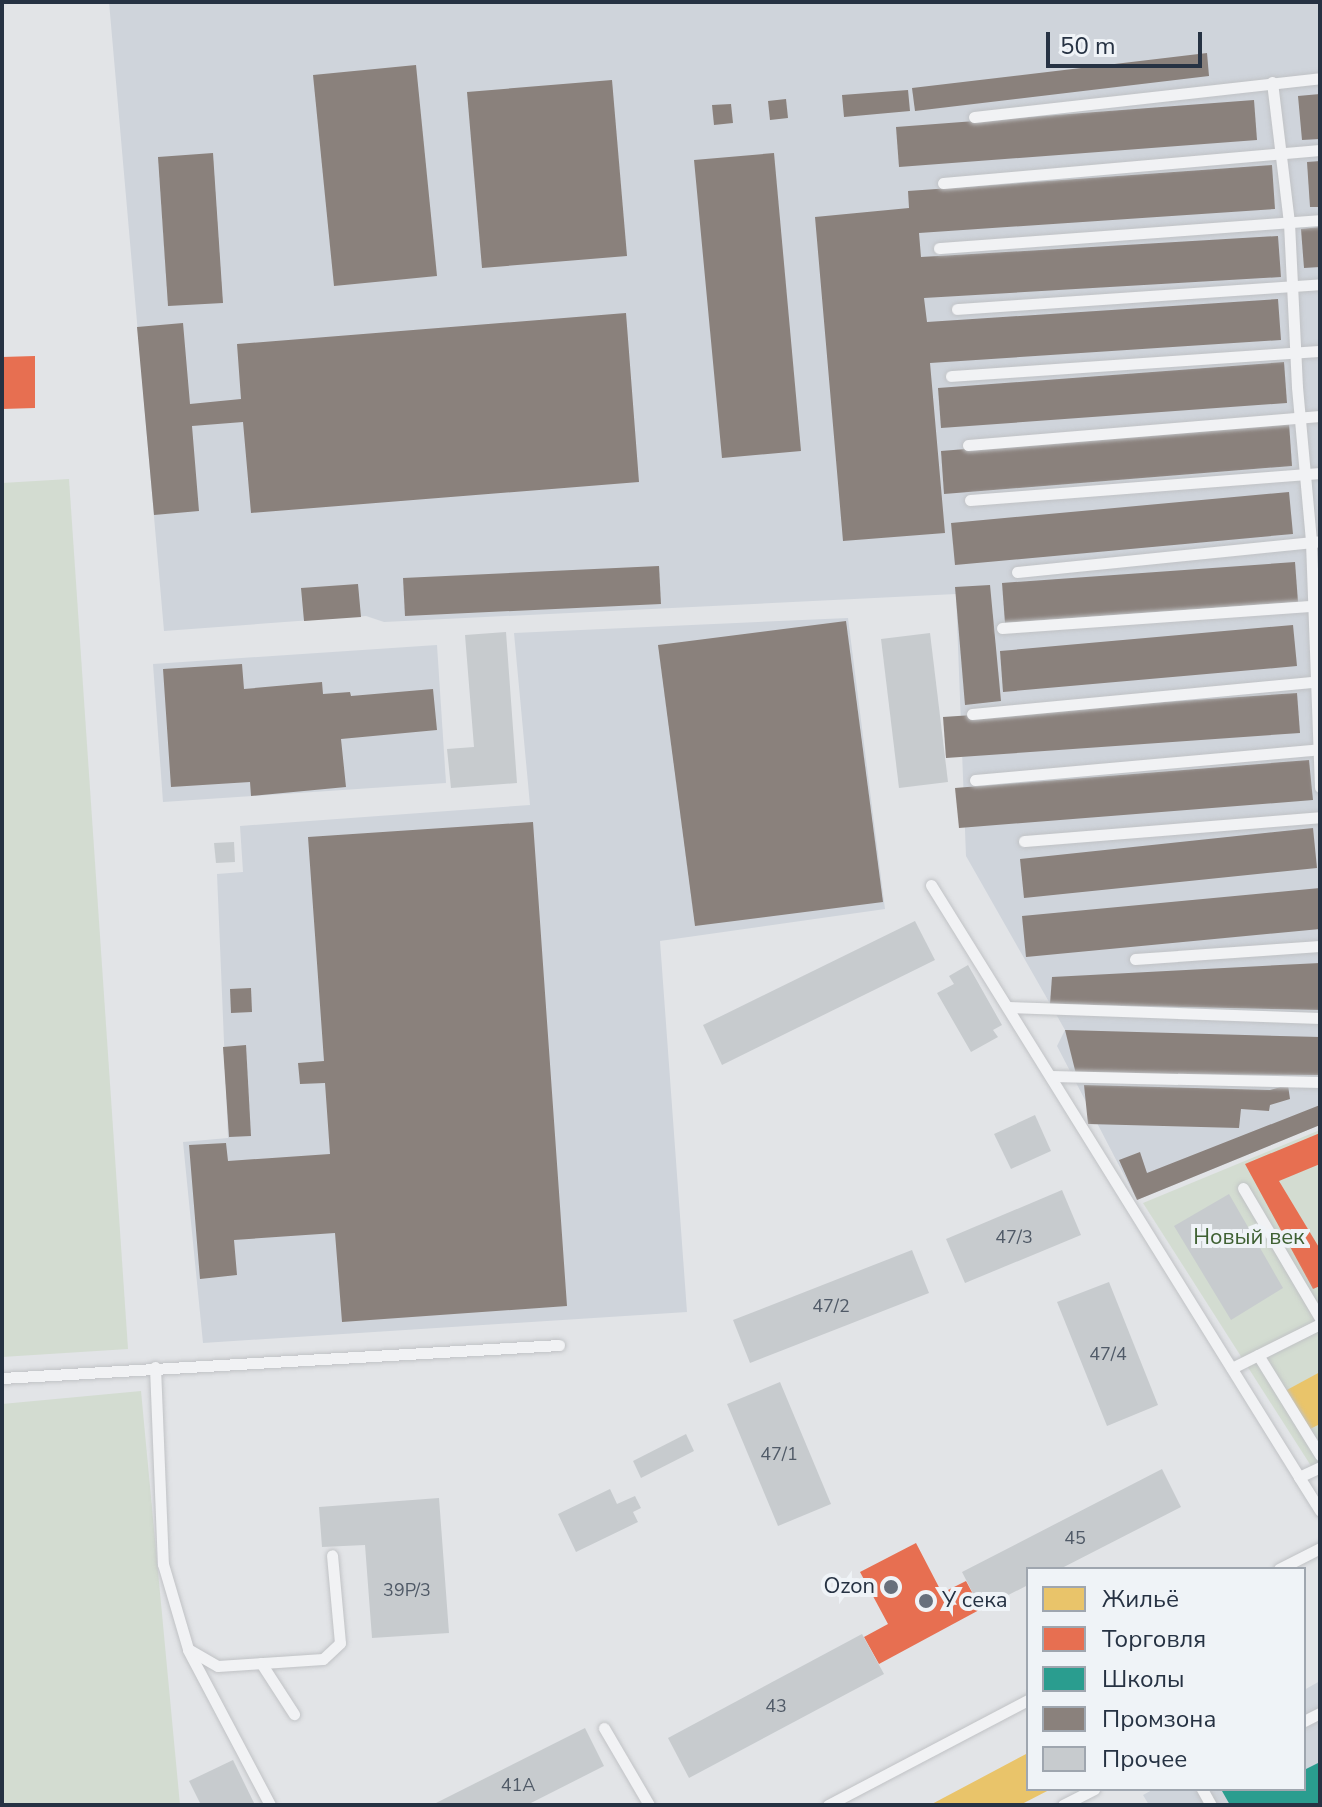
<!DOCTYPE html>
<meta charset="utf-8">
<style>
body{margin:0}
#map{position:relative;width:1322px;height:1807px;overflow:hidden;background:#e2e4e7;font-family:"Nunito Sans",sans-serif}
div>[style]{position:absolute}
.built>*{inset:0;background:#cfd4db}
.green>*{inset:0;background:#d3dcd1}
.homes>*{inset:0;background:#e9c46a}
.shops>*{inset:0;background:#e76f51}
.schools>*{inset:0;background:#2a9d8f}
.industry>*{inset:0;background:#8a817c}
.building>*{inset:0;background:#c7cbce}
.roads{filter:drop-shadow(0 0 2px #c0c2c5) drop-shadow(0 0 2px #c0c2c5)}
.lane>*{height:11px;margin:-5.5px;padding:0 5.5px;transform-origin:5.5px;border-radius:5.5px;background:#f1f2f4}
.dots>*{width:22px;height:22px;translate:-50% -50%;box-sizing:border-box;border:4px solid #eff3f7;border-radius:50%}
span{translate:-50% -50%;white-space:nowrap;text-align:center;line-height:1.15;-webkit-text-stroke:8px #eff3f7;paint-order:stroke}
.number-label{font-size:18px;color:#505a67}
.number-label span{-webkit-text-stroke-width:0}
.park-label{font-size:22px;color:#3e6032}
.poi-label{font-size:22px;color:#263243}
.right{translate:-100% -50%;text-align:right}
.left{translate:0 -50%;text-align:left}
.frame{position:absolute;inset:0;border:4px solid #263243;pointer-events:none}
.legend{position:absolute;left:1026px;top:1567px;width:280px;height:224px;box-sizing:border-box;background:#eff3f7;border:2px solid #9fa6af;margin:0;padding:10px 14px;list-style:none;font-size:24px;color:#263243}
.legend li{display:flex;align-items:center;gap:16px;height:40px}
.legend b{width:40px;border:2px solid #9fa6af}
.scale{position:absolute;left:1046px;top:32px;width:156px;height:36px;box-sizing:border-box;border:4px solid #263243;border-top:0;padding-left:10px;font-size:24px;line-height:28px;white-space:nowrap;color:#263243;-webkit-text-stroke:6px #eff3f7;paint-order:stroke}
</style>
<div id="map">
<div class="built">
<i style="clip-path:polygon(109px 2px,1320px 2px,1320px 1125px,1137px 1200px,1057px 1046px,1065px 1030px,966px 856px,956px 594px,384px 622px,366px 616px,164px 631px)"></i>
<i style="clip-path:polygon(848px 618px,885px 909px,660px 941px,687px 1312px,203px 1343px,183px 1142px,228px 1138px,217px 874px,243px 872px,240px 826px,530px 805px,514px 633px)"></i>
<i style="clip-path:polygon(437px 645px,446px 783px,163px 802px,153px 664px)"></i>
<i style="clip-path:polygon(1320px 1681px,1320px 1805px,1149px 1805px,1143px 1795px,1154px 1789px,1304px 1789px,1304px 1690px)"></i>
</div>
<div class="green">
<i style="clip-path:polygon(69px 479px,128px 1349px,2px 1357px,2px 483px)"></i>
<i style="clip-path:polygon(1320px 1130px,1320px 1480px,1143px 1203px)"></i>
<i style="clip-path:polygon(141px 1391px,180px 1805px,2px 1805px,2px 1404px)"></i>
</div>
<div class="homes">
<i style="clip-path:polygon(1320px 1372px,1320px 1424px,1306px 1431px,1285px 1391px)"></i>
<i style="clip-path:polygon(1028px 1753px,1028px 1789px,1051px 1789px,1020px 1805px,930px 1805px)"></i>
</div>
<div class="shops">
<i style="clip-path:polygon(35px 356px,35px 408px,2px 409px,2px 357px)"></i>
<i style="clip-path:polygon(1320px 1133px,1320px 1164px,1279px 1181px,1320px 1249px,1320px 1286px,1313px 1289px,1245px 1164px)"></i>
<i style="clip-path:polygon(916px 1543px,942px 1593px,966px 1581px,981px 1609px,879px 1664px,864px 1637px,888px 1624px,860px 1572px)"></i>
</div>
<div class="schools">
<i style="clip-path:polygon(1320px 1762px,1320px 1805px,1230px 1805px,1222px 1791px,1304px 1789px,1304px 1770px)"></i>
</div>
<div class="industry">
<i style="clip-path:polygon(1207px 53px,1209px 76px,915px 111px,912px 88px)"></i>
<i style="clip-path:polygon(416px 65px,437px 276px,334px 286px,313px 75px)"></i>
<i style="clip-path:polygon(612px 80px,627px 256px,482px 268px,467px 92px)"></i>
<i style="clip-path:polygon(908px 90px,910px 111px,844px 117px,842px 95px)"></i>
<i style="clip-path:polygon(1320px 94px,1320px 139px,1302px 140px,1298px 96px)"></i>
<i style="clip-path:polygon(786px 99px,788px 118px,770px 120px,768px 101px)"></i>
<i style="clip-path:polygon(1254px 100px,1257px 140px,899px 167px,896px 127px)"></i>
<i style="clip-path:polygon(731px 104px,733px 123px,714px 125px,712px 105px)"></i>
<i style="clip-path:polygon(213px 153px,223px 303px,168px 306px,158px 157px)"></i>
<i style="clip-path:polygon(774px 153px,801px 451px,722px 458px,694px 160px)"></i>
<i style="clip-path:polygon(1320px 161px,1320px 207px,1310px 207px,1307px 162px)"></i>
<i style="clip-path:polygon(1272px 165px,1275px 209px,919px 233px,921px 257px,1278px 236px,1281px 277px,924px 298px,927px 322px,1278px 299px,1281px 340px,930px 363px,945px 533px,843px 541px,815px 217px,909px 208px,908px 191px)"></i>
<i style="clip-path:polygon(1320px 227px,1320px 267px,1304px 268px,1301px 229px)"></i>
<i style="clip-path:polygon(626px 313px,639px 482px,251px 513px,243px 422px,192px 426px,199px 511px,154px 515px,137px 327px,183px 323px,190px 404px,241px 399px,237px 344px)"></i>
<i style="clip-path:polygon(1284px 362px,1287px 403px,941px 428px,938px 388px)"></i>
<i style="clip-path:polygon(1289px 423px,1292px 466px,944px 494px,941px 451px)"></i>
<i style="clip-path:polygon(1289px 492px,1293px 534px,955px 565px,951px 523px)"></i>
<i style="clip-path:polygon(1295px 562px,1298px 602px,1005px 623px,1002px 583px)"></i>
<i style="clip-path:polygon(659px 566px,661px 604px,405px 616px,403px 578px)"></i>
<i style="clip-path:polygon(358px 584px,361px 617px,304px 621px,301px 588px)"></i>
<i style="clip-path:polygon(990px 585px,1001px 701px,965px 705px,955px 587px)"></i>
<i style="clip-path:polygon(846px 621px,883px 902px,695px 926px,658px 645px)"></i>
<i style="clip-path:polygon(1293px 625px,1297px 666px,1003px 692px,1000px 651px)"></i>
<i style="clip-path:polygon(242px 664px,244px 689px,322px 682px,323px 694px,350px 692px,351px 696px,433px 689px,437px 730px,341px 739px,346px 787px,251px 796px,250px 782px,171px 787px,163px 669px)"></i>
<i style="clip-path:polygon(1297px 693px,1300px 733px,946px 758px,943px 717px)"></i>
<i style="clip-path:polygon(1309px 760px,1313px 800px,959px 828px,955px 788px)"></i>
<i style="clip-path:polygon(533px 822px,567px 1306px,342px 1322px,335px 1233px,234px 1240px,237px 1275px,200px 1279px,189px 1145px,226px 1143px,228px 1161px,330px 1154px,325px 1083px,300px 1084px,298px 1063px,324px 1061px,308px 837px)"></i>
<i style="clip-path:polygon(1313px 828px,1317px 868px,1024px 898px,1020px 859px)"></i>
<i style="clip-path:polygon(1320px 888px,1320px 929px,1026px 957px,1022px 916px)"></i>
<i style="clip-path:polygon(1320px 963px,1320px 1010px,1050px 1004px,1052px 977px)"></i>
<i style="clip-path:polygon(251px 988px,252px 1012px,231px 1013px,230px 989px)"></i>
<i style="clip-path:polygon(1065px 1030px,1320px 1037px,1320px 1075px,1076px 1074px)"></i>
<i style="clip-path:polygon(246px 1045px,251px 1136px,229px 1137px,223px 1047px)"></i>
<i style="clip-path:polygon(1084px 1085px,1270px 1090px,1288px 1085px,1290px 1099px,1270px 1105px,1269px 1111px,1241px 1109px,1239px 1128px,1088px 1124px)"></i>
<i style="clip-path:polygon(1320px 1105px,1320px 1125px,1137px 1200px,1119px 1160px,1140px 1152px,1147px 1173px)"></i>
</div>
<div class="building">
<i style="clip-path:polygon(506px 632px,517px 783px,451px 788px,447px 749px,474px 747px,465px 635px)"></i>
<i style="clip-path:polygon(930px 633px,948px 782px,899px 788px,881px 639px)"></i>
<i style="clip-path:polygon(234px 842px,235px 862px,216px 863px,214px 843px)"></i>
<i style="clip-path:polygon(915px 921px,935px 960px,722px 1065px,703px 1025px)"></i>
<i style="clip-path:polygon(968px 965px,1002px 1025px,993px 1030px,998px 1037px,971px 1052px,937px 993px,954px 984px,949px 976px)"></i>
<i style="clip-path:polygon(1035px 1115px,1051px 1151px,1011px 1169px,994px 1134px)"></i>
<i style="clip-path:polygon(1062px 1190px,1081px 1235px,965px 1283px,946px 1239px)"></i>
<i style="clip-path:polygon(1229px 1194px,1283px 1288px,1231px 1320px,1174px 1226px)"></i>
<i style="clip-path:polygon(912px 1250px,929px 1293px,750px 1363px,733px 1320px)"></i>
<i style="clip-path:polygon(1109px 1282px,1158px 1405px,1107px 1426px,1057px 1302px)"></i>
<i style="clip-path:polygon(780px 1382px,831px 1504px,778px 1526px,727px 1404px)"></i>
<i style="clip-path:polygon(686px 1434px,694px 1451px,641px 1478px,633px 1461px)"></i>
<i style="clip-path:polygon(1162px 1469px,1181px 1507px,1060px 1569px,1028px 1569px,1028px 1585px,981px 1609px,962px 1572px)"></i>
<i style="clip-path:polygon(610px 1489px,617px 1504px,635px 1496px,641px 1508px,633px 1512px,638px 1522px,576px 1552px,558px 1514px)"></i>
<i style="clip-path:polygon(439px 1498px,449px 1633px,372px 1638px,365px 1545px,322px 1547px,319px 1507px)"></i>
<i style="clip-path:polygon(862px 1634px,884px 1674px,689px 1778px,668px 1738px)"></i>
<i style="clip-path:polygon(585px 1728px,604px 1766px,527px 1805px,432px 1805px)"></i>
<i style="clip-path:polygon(233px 1760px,255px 1805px,201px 1805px,189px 1781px)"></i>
</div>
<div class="roads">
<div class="lane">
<i style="left:1272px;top:82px;width:142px;rotate:83.1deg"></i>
<i style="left:1289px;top:223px;width:164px;rotate:87.2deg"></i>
<i style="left:1297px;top:387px;width:156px;rotate:84.8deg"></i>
<i style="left:1311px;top:542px;width:245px;rotate:87.9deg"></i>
<i style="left:974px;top:117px;width:348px;rotate:-6.4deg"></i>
<i style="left:943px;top:183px;width:378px;rotate:-5deg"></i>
<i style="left:939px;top:248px;width:382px;rotate:-4.2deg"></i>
<i style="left:957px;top:309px;width:364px;rotate:-3.9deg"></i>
<i style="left:951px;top:376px;width:370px;rotate:-3.9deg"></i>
<i style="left:968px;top:445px;width:353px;rotate:-4.7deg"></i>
<i style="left:970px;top:500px;width:351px;rotate:-4.4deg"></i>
<i style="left:1017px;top:572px;width:305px;rotate:-5.8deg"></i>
<i style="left:1002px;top:628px;width:319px;rotate:-4.1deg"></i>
<i style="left:972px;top:714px;width:349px;rotate:-5.4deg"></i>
<i style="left:975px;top:780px;width:346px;rotate:-5.1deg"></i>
<i style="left:1024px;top:841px;width:297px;rotate:-4.6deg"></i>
<i style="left:931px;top:885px;width:697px;rotate:58.13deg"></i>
<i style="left:1299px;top:1477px;width:23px;rotate:-25deg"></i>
<i style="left:1135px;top:959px;width:185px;rotate:-4deg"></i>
<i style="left:1008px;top:1007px;width:312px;rotate:2deg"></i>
<i style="left:1051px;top:1076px;width:269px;rotate:1.3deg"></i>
<i style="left:1243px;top:1188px;width:151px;rotate:59.4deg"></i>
<i style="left:1258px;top:1355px;width:118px;rotate:58.2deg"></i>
<i style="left:155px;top:1367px;width:197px;rotate:87.7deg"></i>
<i style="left:163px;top:1564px;width:89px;rotate:73.6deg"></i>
<i style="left:188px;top:1649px;width:34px;rotate:30deg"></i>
<i style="left:218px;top:1666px;width:105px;rotate:-3.8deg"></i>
<i style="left:323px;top:1659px;width:23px;rotate:-43deg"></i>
<i style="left:340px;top:1643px;width:88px;rotate:-95.2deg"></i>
<i style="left:1232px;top:1368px;width:98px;rotate:-26.6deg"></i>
<i style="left:2px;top:1378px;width:558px;rotate:-3.39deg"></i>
<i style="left:1299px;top:1477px;width:40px;rotate:58deg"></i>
<i style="left:1279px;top:1569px;width:46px;rotate:-27.1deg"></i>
<i style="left:188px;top:1650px;width:175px;rotate:62.1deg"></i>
<i style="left:261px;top:1663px;width:61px;rotate:57.1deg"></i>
<i style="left:1304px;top:1721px;width:18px;rotate:-27deg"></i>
<i style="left:604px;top:1728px;width:89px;rotate:59.7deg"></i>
<i style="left:1202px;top:1789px;width:18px;rotate:61deg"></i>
<i style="left:828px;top:1805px;width:226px;rotate:-27.7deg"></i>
<i style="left:1063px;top:1805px;width:35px;rotate:-27deg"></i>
</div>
</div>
<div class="dots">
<i style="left:891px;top:1587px;background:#68707c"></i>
<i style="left:926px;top:1601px;background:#68707c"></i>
</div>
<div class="number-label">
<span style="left:1014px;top:1237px">47/3</span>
<span style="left:831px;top:1306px">47/2</span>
<span style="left:1108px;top:1354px">47/4</span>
<span style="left:779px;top:1454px">47/1</span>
<span style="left:1075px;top:1538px">45</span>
<span style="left:407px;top:1590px">39Р/3</span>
<span style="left:776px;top:1706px">43</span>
<span style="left:518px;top:1785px">41А</span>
</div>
<div class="park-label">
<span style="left:1249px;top:1238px">Новый век</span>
</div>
<div class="poi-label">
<span class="right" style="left:875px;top:1587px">Ozon</span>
<span class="left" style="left:942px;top:1601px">У сека</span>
</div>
<div class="frame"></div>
<ul class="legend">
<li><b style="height:22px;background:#e9c46a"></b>Жильё</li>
<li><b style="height:22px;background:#e76f51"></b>Торговля</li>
<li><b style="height:22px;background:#2a9d8f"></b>Школы</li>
<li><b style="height:22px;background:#8a817c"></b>Промзона</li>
<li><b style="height:22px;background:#c7cbce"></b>Прочее</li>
</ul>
<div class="scale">50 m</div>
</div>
